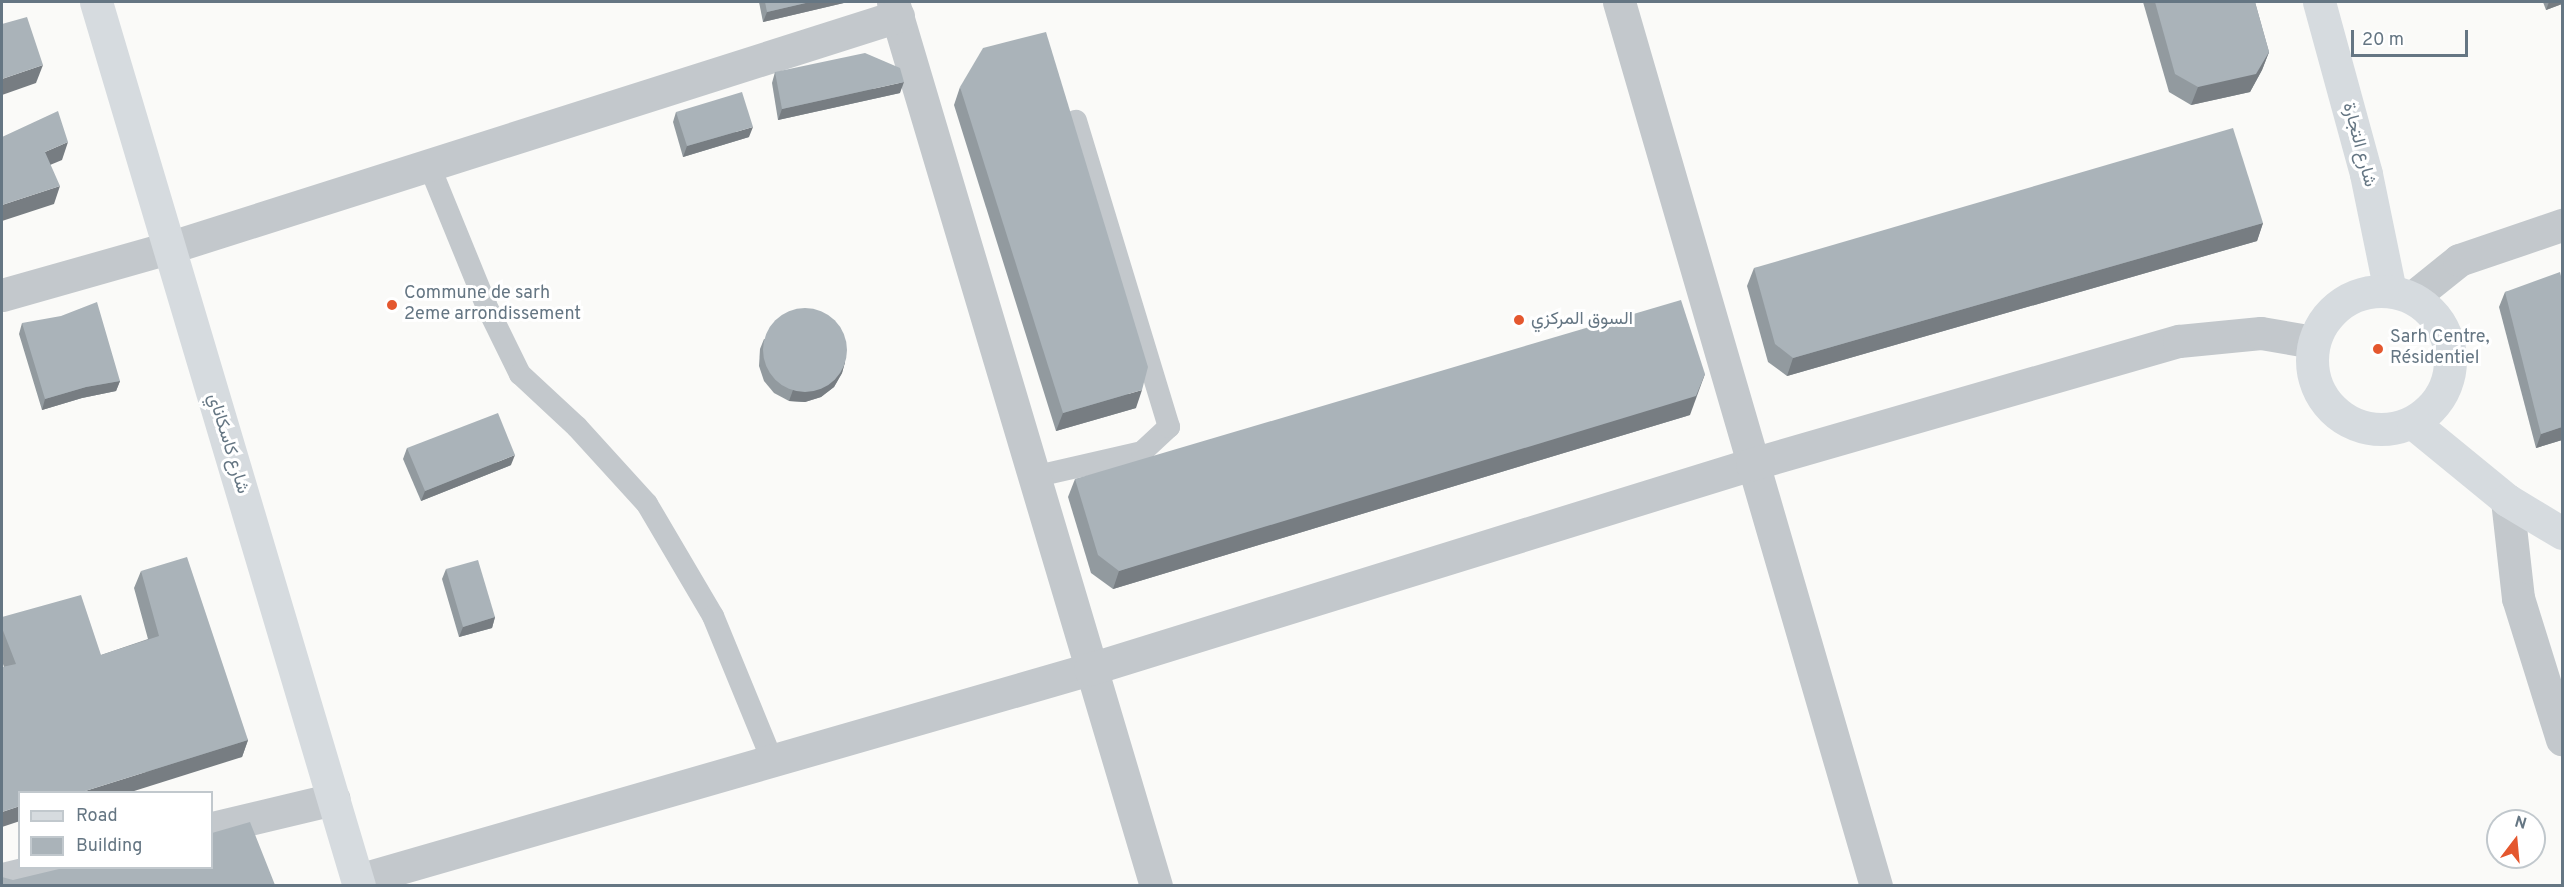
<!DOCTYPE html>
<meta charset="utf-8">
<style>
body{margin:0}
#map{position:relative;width:2564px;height:887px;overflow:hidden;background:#fafaf8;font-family:Overpass,Vazirmatn,sans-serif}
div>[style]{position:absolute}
.lane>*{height:22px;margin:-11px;padding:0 11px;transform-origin:11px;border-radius:11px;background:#c3c8cc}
.street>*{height:33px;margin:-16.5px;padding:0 16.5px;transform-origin:16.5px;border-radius:16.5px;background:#c3c8cc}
.secondary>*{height:33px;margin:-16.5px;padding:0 16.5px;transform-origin:16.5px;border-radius:16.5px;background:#d6dbdf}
.secondary>.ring{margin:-16.5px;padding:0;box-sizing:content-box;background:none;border:33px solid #d6dbdf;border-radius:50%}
.wall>*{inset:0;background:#929a9f}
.shaded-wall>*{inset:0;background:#777d82}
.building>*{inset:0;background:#aab3b9}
.round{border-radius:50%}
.dots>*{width:16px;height:16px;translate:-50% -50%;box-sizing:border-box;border:3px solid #fff;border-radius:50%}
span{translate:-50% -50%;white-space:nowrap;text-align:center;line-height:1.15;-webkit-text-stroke:6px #fff;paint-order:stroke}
.street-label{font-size:18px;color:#657683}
.poi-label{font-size:18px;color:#657683}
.left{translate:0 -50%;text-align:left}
.frame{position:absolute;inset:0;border:3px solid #657683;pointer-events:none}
.legend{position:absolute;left:18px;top:791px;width:195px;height:78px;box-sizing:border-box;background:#fff;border:2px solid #c1c8cd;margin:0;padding:8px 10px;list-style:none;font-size:18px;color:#657683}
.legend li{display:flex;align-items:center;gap:12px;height:30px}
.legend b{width:30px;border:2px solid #c1c8cd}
.north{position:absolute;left:2486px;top:809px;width:60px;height:60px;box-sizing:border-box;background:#fff;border:2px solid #c1c8cd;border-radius:50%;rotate:16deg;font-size:16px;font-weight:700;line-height:24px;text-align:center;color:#657683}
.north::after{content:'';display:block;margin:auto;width:21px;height:27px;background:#e4572e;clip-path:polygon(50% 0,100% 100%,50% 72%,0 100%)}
.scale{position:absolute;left:2351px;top:30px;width:117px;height:27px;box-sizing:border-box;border:3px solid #657683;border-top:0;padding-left:8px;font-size:18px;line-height:21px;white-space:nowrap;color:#657683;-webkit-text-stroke:4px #fff;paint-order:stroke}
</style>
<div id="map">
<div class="lane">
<i style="left:429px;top:165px;width:151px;rotate:67.8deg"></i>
<i style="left:486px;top:305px;width:77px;rotate:63.8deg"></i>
<i style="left:520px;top:374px;width:78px;rotate:42.9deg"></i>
<i style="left:577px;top:427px;width:104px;rotate:47.7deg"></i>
<i style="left:647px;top:504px;width:130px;rotate:59.5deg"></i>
<i style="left:713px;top:616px;width:156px;rotate:67.7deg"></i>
<i style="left:1033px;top:477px;width:112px;rotate:-12.9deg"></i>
<i style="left:1142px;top:452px;width:37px;rotate:-43deg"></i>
<i style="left:1169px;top:427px;width:320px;rotate:-106.9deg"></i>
</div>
<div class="street">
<i style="left:893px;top:2px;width:922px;rotate:73.43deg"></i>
<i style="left:1619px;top:2px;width:921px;rotate:73.79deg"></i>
<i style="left:2px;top:295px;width:173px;rotate:-15.8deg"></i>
<i style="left:168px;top:248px;width:766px;rotate:-17.63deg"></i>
<i style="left:2413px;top:297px;width:59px;rotate:-38.8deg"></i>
<i style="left:2459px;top:260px;width:109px;rotate:-18.8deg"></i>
<i style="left:2507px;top:500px;width:99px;rotate:83.6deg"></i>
<i style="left:2518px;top:598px;width:148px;rotate:72.7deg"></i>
<i style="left:212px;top:828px;width:125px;rotate:-13.4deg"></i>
<i style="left:2px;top:879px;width:47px;rotate:-13.4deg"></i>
<i style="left:358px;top:880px;width:762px;rotate:-16.08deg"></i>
<i style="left:1090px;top:669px;width:693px;rotate:-17.21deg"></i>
<i style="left:1752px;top:464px;width:444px;rotate:-16.1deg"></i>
<i style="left:2179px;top:341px;width:82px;rotate:-5.6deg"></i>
<i style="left:2261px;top:333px;width:53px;rotate:9.8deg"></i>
</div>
<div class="secondary">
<i style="left:96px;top:2px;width:922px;rotate:73.43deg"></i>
<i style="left:2319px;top:2px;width:178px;rotate:74.7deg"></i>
<i style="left:2366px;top:174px;width:119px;rotate:78.4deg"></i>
<i class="ring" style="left:2312px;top:291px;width:105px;height:105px"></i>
<i style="left:2413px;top:423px;width:122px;rotate:39.3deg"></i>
<i style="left:2507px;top:500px;width:64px;rotate:31deg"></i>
</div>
<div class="wall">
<i style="clip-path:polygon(759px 2px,848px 2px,763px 22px)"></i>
<i style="clip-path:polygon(2143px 2px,2255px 2px,2269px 52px,2262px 70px,2250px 92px,2191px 105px,2169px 92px)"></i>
<i style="clip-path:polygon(2543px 2px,2562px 2px,2562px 4px,2546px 10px)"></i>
<i style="clip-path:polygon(775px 72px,900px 93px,778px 120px,772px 83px)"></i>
<i style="clip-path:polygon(960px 87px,1136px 408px,1056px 431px,954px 105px)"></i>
<i style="clip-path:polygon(676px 112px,749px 137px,683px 157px,673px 122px)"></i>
<i style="clip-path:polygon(2263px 223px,2257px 241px,1787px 376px,1768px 362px,1747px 286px,1754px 268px)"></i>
<i style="clip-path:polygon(2562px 280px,2562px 440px,2536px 448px,2499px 307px,2505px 292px)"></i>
<i style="clip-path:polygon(22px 323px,120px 381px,116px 391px,82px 398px,42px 410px,19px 334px)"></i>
<i style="clip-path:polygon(764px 339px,845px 362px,842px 373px,834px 387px,821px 397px,805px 402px,789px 401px,774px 393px,764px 381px,759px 366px,760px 349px)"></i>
<i style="clip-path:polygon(1690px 415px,1113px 589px,1091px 573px,1068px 497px,1075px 479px)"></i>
<i style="clip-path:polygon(407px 448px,511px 465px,421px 501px,403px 459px)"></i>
<i style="clip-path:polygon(446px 569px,495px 617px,492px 628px,459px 637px,442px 579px)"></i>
<i style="clip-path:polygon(141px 571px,248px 740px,242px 757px,20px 792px,4px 667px,2px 661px,2px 617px,101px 655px,148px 639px,134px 588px)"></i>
</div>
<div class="shaded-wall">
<i style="clip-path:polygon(810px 2px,848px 2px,763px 22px,767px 12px)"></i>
<i style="clip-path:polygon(2549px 2px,2562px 2px,2562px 4px,2546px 10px)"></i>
<i style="clip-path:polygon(2269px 52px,2262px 70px,2250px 92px,2191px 105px,2198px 87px)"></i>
<i style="clip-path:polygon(43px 65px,36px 83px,2px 95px,2px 79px)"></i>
<i style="clip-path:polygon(904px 82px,900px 93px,778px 120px,782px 109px)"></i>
<i style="clip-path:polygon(753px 127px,749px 137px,683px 157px,687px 146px)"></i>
<i style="clip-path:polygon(68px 142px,62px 160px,38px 170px,45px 152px)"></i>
<i style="clip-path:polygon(60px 186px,54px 204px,2px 221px,2px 205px)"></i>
<i style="clip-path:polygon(2263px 223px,2257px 241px,1787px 376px,1793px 358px)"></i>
<i style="clip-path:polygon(845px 362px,842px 373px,834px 387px,821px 397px,805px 402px,789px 401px,793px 390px)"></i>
<i style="clip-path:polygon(1705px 374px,1690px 415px,1113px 589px,1119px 571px)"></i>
<i style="clip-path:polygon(120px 381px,116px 391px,82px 398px,42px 410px,45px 399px,86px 387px)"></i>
<i style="clip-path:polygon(1142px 390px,1136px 408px,1056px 431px,1063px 413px)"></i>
<i style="clip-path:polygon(2562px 427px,2562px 440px,2536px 448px,2541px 434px)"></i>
<i style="clip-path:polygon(515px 455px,511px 465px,421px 501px,425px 491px)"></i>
<i style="clip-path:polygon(495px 617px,492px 628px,459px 637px,463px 627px)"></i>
<i style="clip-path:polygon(248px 740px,242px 757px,131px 792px,82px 792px)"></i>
<i style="clip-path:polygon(20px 806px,20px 821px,2px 827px,2px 812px)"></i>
</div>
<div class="building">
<i style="clip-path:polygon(765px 2px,810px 2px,767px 12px)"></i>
<i style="clip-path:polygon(2155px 2px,2255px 2px,2269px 52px,2256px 74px,2198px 87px,2175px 74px)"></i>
<i style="clip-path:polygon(27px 17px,43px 65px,2px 79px,2px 24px)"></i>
<i style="clip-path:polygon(1046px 32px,1148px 367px,1142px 390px,1063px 413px,960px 87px,983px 48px)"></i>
<i style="clip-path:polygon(865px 53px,900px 68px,904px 82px,782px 109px,775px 72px)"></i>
<i style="clip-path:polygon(742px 92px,753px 127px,687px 146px,676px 112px)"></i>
<i style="clip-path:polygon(58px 111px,68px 142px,45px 152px,60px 186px,2px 205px,2px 137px)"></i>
<i style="clip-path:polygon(2233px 128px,2263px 223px,1793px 358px,1775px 344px,1754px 268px)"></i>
<i style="clip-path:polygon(2560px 272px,2562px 280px,2562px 427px,2541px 434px,2505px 292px)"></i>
<i style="clip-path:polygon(1681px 300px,1705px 374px,1696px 396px,1119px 571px,1098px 555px,1075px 479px)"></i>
<i style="clip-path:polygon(97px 302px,120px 381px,86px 387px,45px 399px,22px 323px,61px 316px)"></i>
<i class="round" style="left:763px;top:308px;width:84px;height:84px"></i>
<i style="clip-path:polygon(498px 413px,515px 455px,425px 491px,407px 448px)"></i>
<i style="clip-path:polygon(187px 557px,248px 740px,82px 792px,20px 792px,20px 806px,2px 812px,2px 667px,16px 664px,2px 628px,2px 617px,81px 595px,101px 655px,159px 636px,141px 571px)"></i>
<i style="clip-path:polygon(478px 560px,495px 617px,463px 627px,446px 569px)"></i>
<i style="clip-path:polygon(250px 822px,275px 885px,2px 885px,2px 877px,13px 880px,59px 869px,61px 867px,212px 867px,212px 833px)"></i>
</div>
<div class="dots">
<i style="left:392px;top:305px;background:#e4572e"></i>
<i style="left:1519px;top:320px;background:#e4572e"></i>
<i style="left:2378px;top:349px;background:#e4572e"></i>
</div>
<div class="street-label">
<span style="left:2358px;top:145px;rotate:75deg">شارع التجارة</span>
<span style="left:227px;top:444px;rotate:73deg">شارع كاسكاناي</span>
</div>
<div class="poi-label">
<span class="left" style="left:404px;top:305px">Commune de sarh<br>2eme arrondissement</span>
<span class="left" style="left:1531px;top:320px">السوق المركزي</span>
<span class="left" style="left:2390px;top:349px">Sarh Centre,<br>Résidentiel</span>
</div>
<div class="frame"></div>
<ul class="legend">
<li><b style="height:8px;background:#d6dbdf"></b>Road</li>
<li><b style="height:16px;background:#aab3b9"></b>Building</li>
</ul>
<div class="north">N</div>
<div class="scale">20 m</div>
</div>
